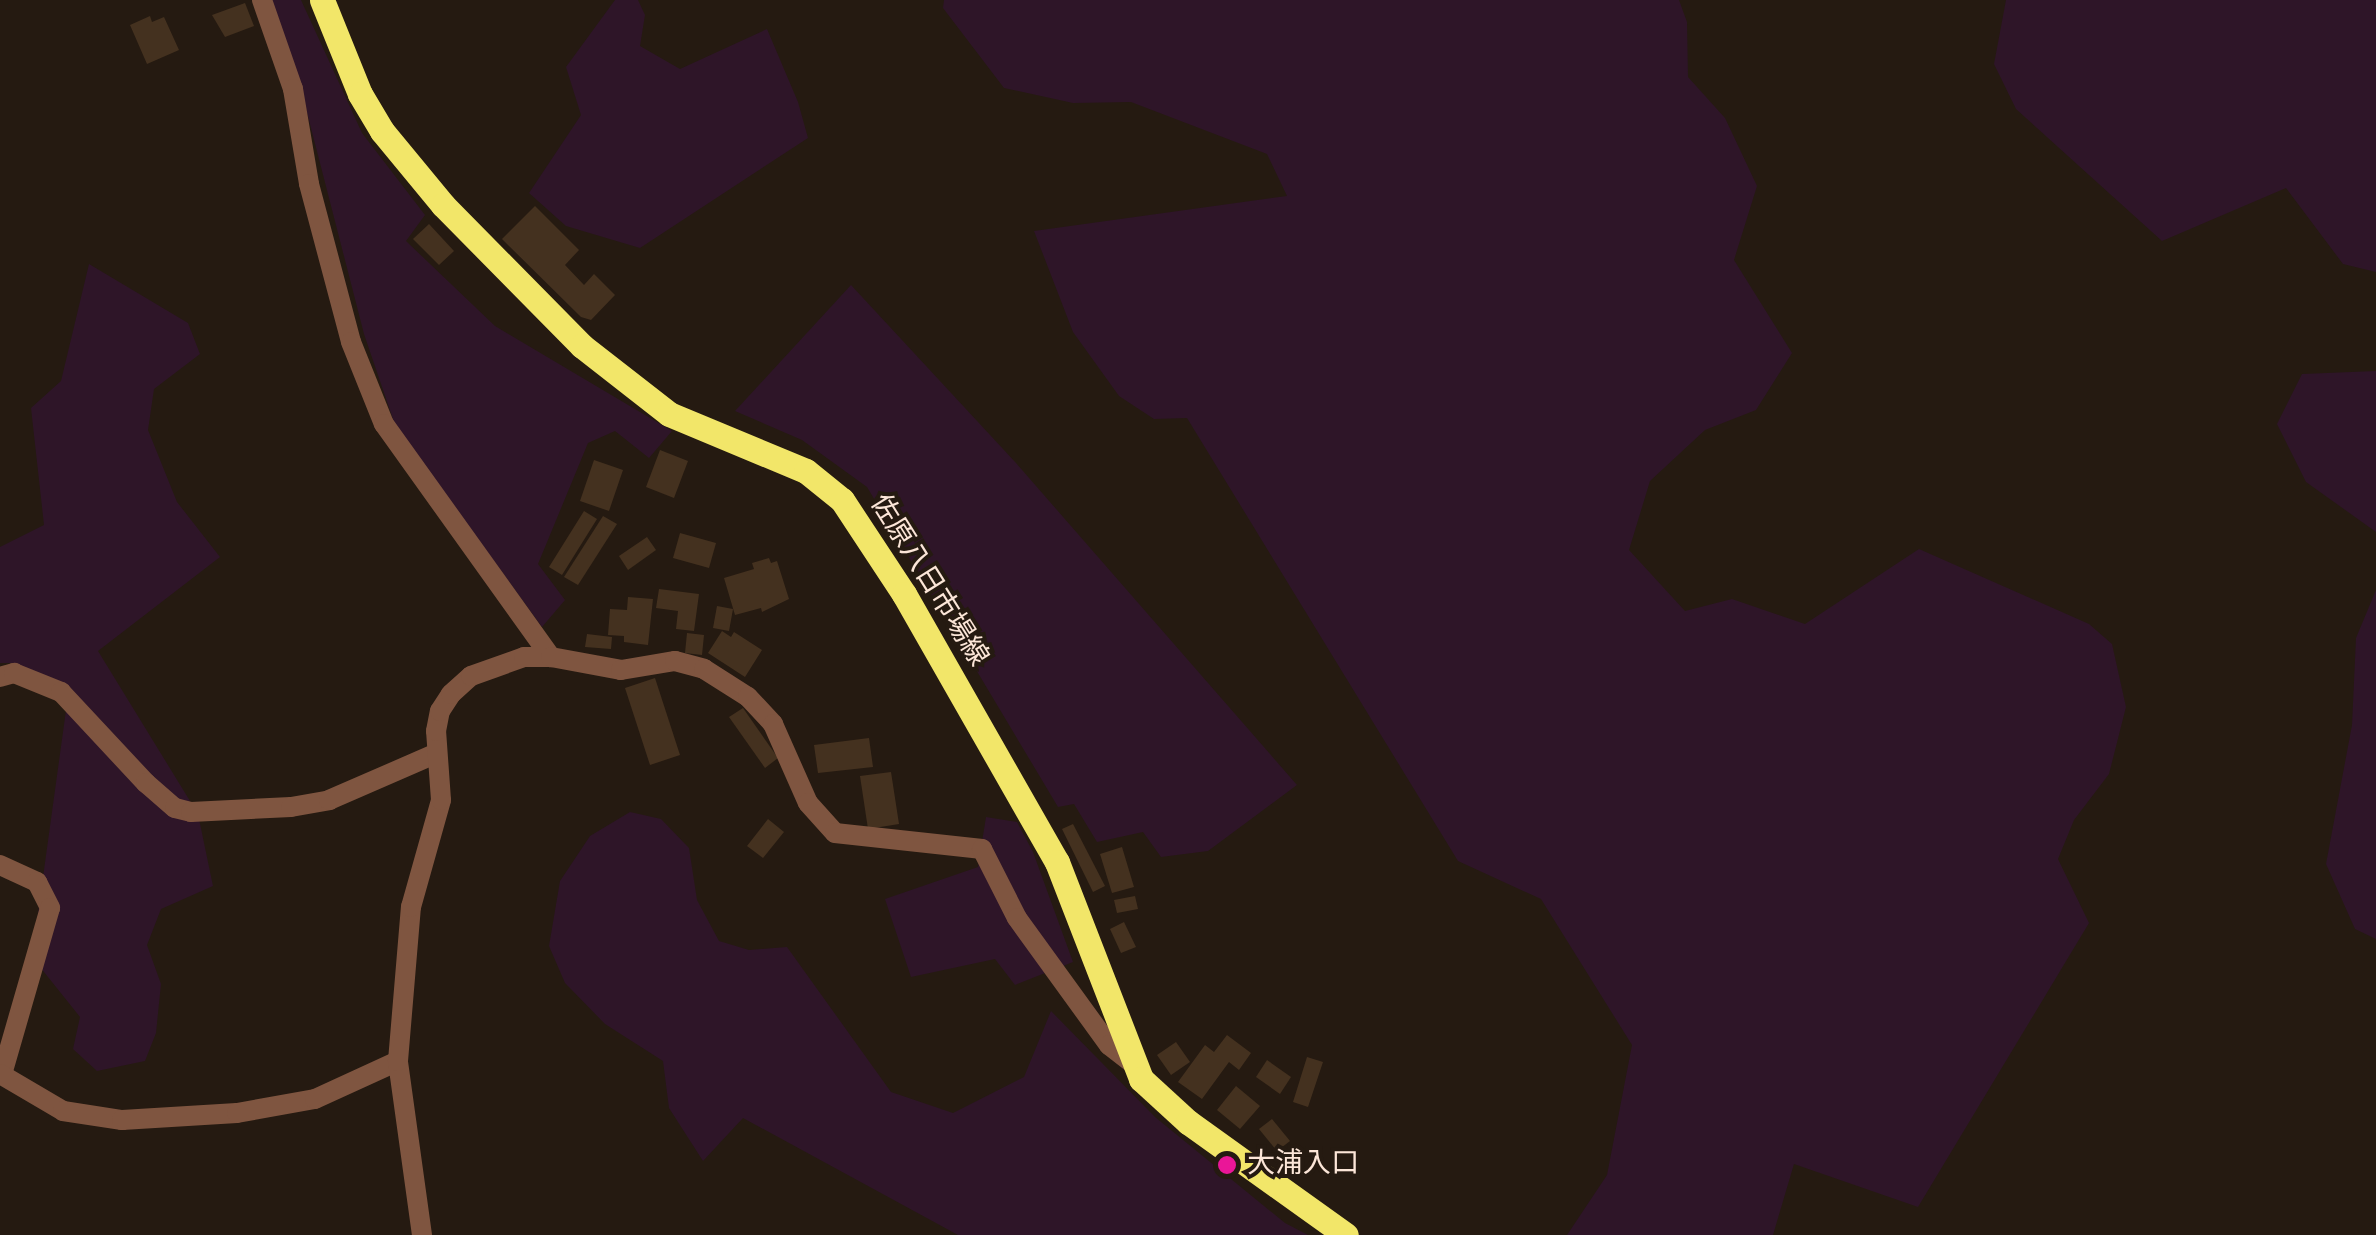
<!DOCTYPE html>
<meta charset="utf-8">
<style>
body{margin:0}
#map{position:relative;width:2376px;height:1235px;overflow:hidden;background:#251a11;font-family:Overpass,"Noto Sans JP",sans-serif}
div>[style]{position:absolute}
.green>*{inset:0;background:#2e1528}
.building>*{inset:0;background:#44311f}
.street>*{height:20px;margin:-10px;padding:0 10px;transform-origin:10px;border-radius:10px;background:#7f5540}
.primary>*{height:25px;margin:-12.5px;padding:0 12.5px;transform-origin:12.5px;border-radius:12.5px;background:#f2e669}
.dots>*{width:28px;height:28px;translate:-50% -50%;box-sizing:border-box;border:5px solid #251a11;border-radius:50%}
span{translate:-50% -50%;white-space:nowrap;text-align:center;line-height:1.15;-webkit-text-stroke:8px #251a11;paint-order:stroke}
.street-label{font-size:28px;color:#fce6d8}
.poi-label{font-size:28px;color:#fce6d8}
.left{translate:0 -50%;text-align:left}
</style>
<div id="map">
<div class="green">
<i style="clip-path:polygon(270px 0,301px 0,362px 133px,425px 215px,406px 241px,495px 326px,672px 431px,649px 458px,615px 431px,588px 443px,538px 564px,565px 600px,542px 627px,395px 425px,364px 334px,302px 93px)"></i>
<i style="clip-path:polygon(615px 0,638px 0,645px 15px,640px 46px,680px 69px,767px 29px,798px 102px,808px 138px,640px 248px,566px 226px,529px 193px,581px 115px,566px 67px)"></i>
<i style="clip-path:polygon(944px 0,1679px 0,1687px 22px,1688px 77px,1725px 118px,1757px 186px,1734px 260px,1792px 353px,1756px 410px,1705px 430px,1650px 481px,1629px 550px,1685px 611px,1732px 599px,1805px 624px,1919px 549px,2089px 624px,2112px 644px,2126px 707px,2109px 774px,2074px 820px,2058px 859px,2089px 923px,1918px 1207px,1794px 1164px,1773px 1235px,1567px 1235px,1607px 1175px,1632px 1045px,1541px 899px,1458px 861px,1187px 418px,1154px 419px,1119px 396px,1073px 332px,1034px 231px,1287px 196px,1267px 154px,1131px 102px,1073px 103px,1004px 88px,943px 8px)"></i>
<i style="clip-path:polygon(2006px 0,2376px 0,2376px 272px,2343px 264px,2286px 188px,2162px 241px,2016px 109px,1994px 64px)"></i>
<i style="clip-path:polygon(89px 264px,188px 323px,200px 354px,154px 389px,148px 430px,177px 502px,220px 557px,98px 651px,198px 814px,213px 886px,161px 909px,147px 945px,161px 984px,156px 1033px,145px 1061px,97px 1071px,73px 1049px,80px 1017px,32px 957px,67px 703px,12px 663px,0 663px,0 547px,44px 525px,31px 408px,61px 381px)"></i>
<i style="clip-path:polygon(851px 285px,1016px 463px,1297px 785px,1208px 851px,1161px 857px,1143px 832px,1097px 842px,1074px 804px,1058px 807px,867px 487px,802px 440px,735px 411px)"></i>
<i style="clip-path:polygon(2376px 371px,2376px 532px,2306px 482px,2277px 424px,2302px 374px)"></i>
<i style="clip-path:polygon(2376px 590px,2376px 939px,2355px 929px,2326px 864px,2352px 725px,2356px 638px)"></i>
<i style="clip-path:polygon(630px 812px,661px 819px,689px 848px,697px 900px,719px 941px,749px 950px,787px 947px,891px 1092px,953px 1113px,1024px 1077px,1051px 1011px,1155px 1117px,1285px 1223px,1308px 1235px,958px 1235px,743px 1118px,703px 1161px,669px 1108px,663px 1061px,605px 1024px,565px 983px,549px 946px,560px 881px,590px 836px)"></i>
<i style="clip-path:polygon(986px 817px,1017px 822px,1033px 852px,1073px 962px,1015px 985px,995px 959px,911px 977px,885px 899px,978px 867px)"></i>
</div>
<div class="building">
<i style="clip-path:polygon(245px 3px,254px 26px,225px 37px,212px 15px)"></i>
<i style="clip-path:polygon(150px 16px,152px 22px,164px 17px,179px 50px,147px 64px,130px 25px)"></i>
<i style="clip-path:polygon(535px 206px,579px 250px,565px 265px,584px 285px,594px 274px,615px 295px,591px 320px,581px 317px,502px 239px)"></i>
<i style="clip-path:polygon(429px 224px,454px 251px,439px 265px,413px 239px)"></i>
<i style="clip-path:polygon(660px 450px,688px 461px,674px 498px,646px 487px)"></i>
<i style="clip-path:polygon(594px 460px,623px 470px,609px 511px,580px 501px)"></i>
<i style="clip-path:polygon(584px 511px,597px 519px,562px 575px,549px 567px)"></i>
<i style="clip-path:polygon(603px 516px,617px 524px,578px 585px,564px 577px)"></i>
<i style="clip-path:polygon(680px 533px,716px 543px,709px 568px,673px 558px)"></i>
<i style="clip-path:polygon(647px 537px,656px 550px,628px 570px,619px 556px)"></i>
<i style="clip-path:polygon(769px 558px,771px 563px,777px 561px,789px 599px,762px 612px,761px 608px,735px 615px,724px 578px,754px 569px,752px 563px)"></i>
<i style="clip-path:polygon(659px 589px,699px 594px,694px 631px,676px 629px,678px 611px,656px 608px)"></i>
<i style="clip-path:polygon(628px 597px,653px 599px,648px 645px,624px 642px,624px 636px,608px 635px,610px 609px,627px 610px)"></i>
<i style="clip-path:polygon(717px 606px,733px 609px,729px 631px,713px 628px)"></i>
<i style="clip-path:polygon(722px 631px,731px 637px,734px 632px,762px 650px,745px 677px,708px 653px)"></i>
<i style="clip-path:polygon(687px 633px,704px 635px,702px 655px,685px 653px)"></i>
<i style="clip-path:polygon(587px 634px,612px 637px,611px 649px,585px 647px)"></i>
<i style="clip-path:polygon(655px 678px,680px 755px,650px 765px,625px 688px)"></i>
<i style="clip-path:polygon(743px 708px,778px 758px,765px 768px,729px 717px)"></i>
<i style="clip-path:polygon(869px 738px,873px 767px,818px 773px,814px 745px)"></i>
<i style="clip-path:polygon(891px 772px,899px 824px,868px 829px,860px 776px)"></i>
<i style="clip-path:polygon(768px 819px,784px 832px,763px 858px,747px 846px)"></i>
<i style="clip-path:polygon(1073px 824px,1105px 886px,1093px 892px,1062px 829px)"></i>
<i style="clip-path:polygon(1122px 847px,1134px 887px,1112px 893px,1100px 854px)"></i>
<i style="clip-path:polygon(1135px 896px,1138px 909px,1117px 913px,1114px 900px)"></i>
<i style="clip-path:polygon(1124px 922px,1136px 947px,1121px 953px,1110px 929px)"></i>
<i style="clip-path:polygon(1227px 1035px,1251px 1053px,1239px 1070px,1229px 1062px,1202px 1099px,1178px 1082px,1205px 1045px,1214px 1052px)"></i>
<i style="clip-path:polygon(1176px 1042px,1190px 1062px,1171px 1075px,1157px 1055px)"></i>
<i style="clip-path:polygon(1307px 1057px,1323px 1062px,1308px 1107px,1293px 1102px)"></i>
<i style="clip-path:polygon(1267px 1060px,1291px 1077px,1280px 1094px,1256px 1077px)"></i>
<i style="clip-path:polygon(1236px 1086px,1260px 1106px,1240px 1129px,1217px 1110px)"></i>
<i style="clip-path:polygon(1272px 1119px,1290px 1141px,1277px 1151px,1259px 1129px)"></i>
</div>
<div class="street">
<i style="left:262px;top:0;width:94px;rotate:70.8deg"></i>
<i style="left:293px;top:89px;width:96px;rotate:80.4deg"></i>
<i style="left:309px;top:184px;width:163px;rotate:75.1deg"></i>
<i style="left:351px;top:342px;width:88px;rotate:68.1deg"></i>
<i style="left:384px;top:424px;width:287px;rotate:54.4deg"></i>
<i style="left:0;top:677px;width:15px;rotate:-16deg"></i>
<i style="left:14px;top:673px;width:51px;rotate:22deg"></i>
<i style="left:61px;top:692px;width:125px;rotate:47deg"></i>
<i style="left:146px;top:783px;width:38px;rotate:41deg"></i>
<i style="left:175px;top:808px;width:16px;rotate:14deg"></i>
<i style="left:191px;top:812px;width:100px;rotate:-2.9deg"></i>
<i style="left:291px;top:807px;width:39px;rotate:-10deg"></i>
<i style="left:329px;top:800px;width:116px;rotate:-23.5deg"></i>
<i style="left:0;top:865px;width:41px;rotate:24.7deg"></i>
<i style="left:37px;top:882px;width:29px;rotate:63deg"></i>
<i style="left:50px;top:908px;width:173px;rotate:106.1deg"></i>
<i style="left:0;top:1074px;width:73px;rotate:30.4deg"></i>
<i style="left:63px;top:1111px;width:60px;rotate:8.7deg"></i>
<i style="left:122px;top:1120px;width:115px;rotate:-3.5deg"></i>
<i style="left:237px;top:1113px;width:79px;rotate:-10.2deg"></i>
<i style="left:315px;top:1099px;width:91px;rotate:-24.6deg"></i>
<i style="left:422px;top:1235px;width:176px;rotate:-97.9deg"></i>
<i style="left:398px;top:1061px;width:155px;rotate:-85.2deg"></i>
<i style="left:411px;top:907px;width:111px;rotate:-74.3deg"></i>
<i style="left:441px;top:800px;width:69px;rotate:-94.1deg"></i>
<i style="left:436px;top:731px;width:20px;rotate:-79deg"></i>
<i style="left:440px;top:711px;width:20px;rotate:-57deg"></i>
<i style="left:451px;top:694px;width:27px;rotate:-42deg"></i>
<i style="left:471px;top:676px;width:56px;rotate:-19.7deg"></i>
<i style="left:524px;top:657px;width:27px"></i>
<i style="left:551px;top:657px;width:71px;rotate:10.5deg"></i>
<i style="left:621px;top:670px;width:55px;rotate:-9.5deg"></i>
<i style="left:675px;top:661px;width:30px;rotate:15deg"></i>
<i style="left:704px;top:669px;width:52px;rotate:32.5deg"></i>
<i style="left:748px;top:697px;width:37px;rotate:47deg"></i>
<i style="left:773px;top:724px;width:86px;rotate:66.1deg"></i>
<i style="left:808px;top:803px;width:40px;rotate:48deg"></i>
<i style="left:835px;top:833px;width:148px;rotate:6.2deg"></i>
<i style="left:982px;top:849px;width:77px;rotate:63.1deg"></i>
<i style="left:1017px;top:918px;width:157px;rotate:54.1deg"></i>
<i style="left:1109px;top:1045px;width:29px;rotate:38deg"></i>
</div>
<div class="primary">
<i style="left:322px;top:0;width:101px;rotate:68deg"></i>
<i style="left:360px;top:94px;width:43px;rotate:59.3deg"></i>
<i style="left:382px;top:131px;width:96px;rotate:50.5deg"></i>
<i style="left:443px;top:205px;width:198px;rotate:45.4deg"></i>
<i style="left:582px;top:346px;width:110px;rotate:38deg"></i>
<i style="left:669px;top:414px;width:148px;rotate:22.6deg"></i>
<i style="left:806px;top:471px;width:46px;rotate:38.9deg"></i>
<i style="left:842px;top:500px;width:113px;rotate:56.6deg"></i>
<i style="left:904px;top:594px;width:309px;rotate:60.3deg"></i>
<i style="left:1057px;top:862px;width:233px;rotate:68.8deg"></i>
<i style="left:1141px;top:1079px;width:64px;rotate:42.5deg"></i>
<i style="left:1188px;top:1122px;width:194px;rotate:35.6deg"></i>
</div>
<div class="dots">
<i style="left:1227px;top:1165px;background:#ea1698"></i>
</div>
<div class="street-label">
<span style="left:928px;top:581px;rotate:58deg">佐原八日市場線</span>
</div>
<div class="poi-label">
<span class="left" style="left:1247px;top:1165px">大浦入口</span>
</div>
</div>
